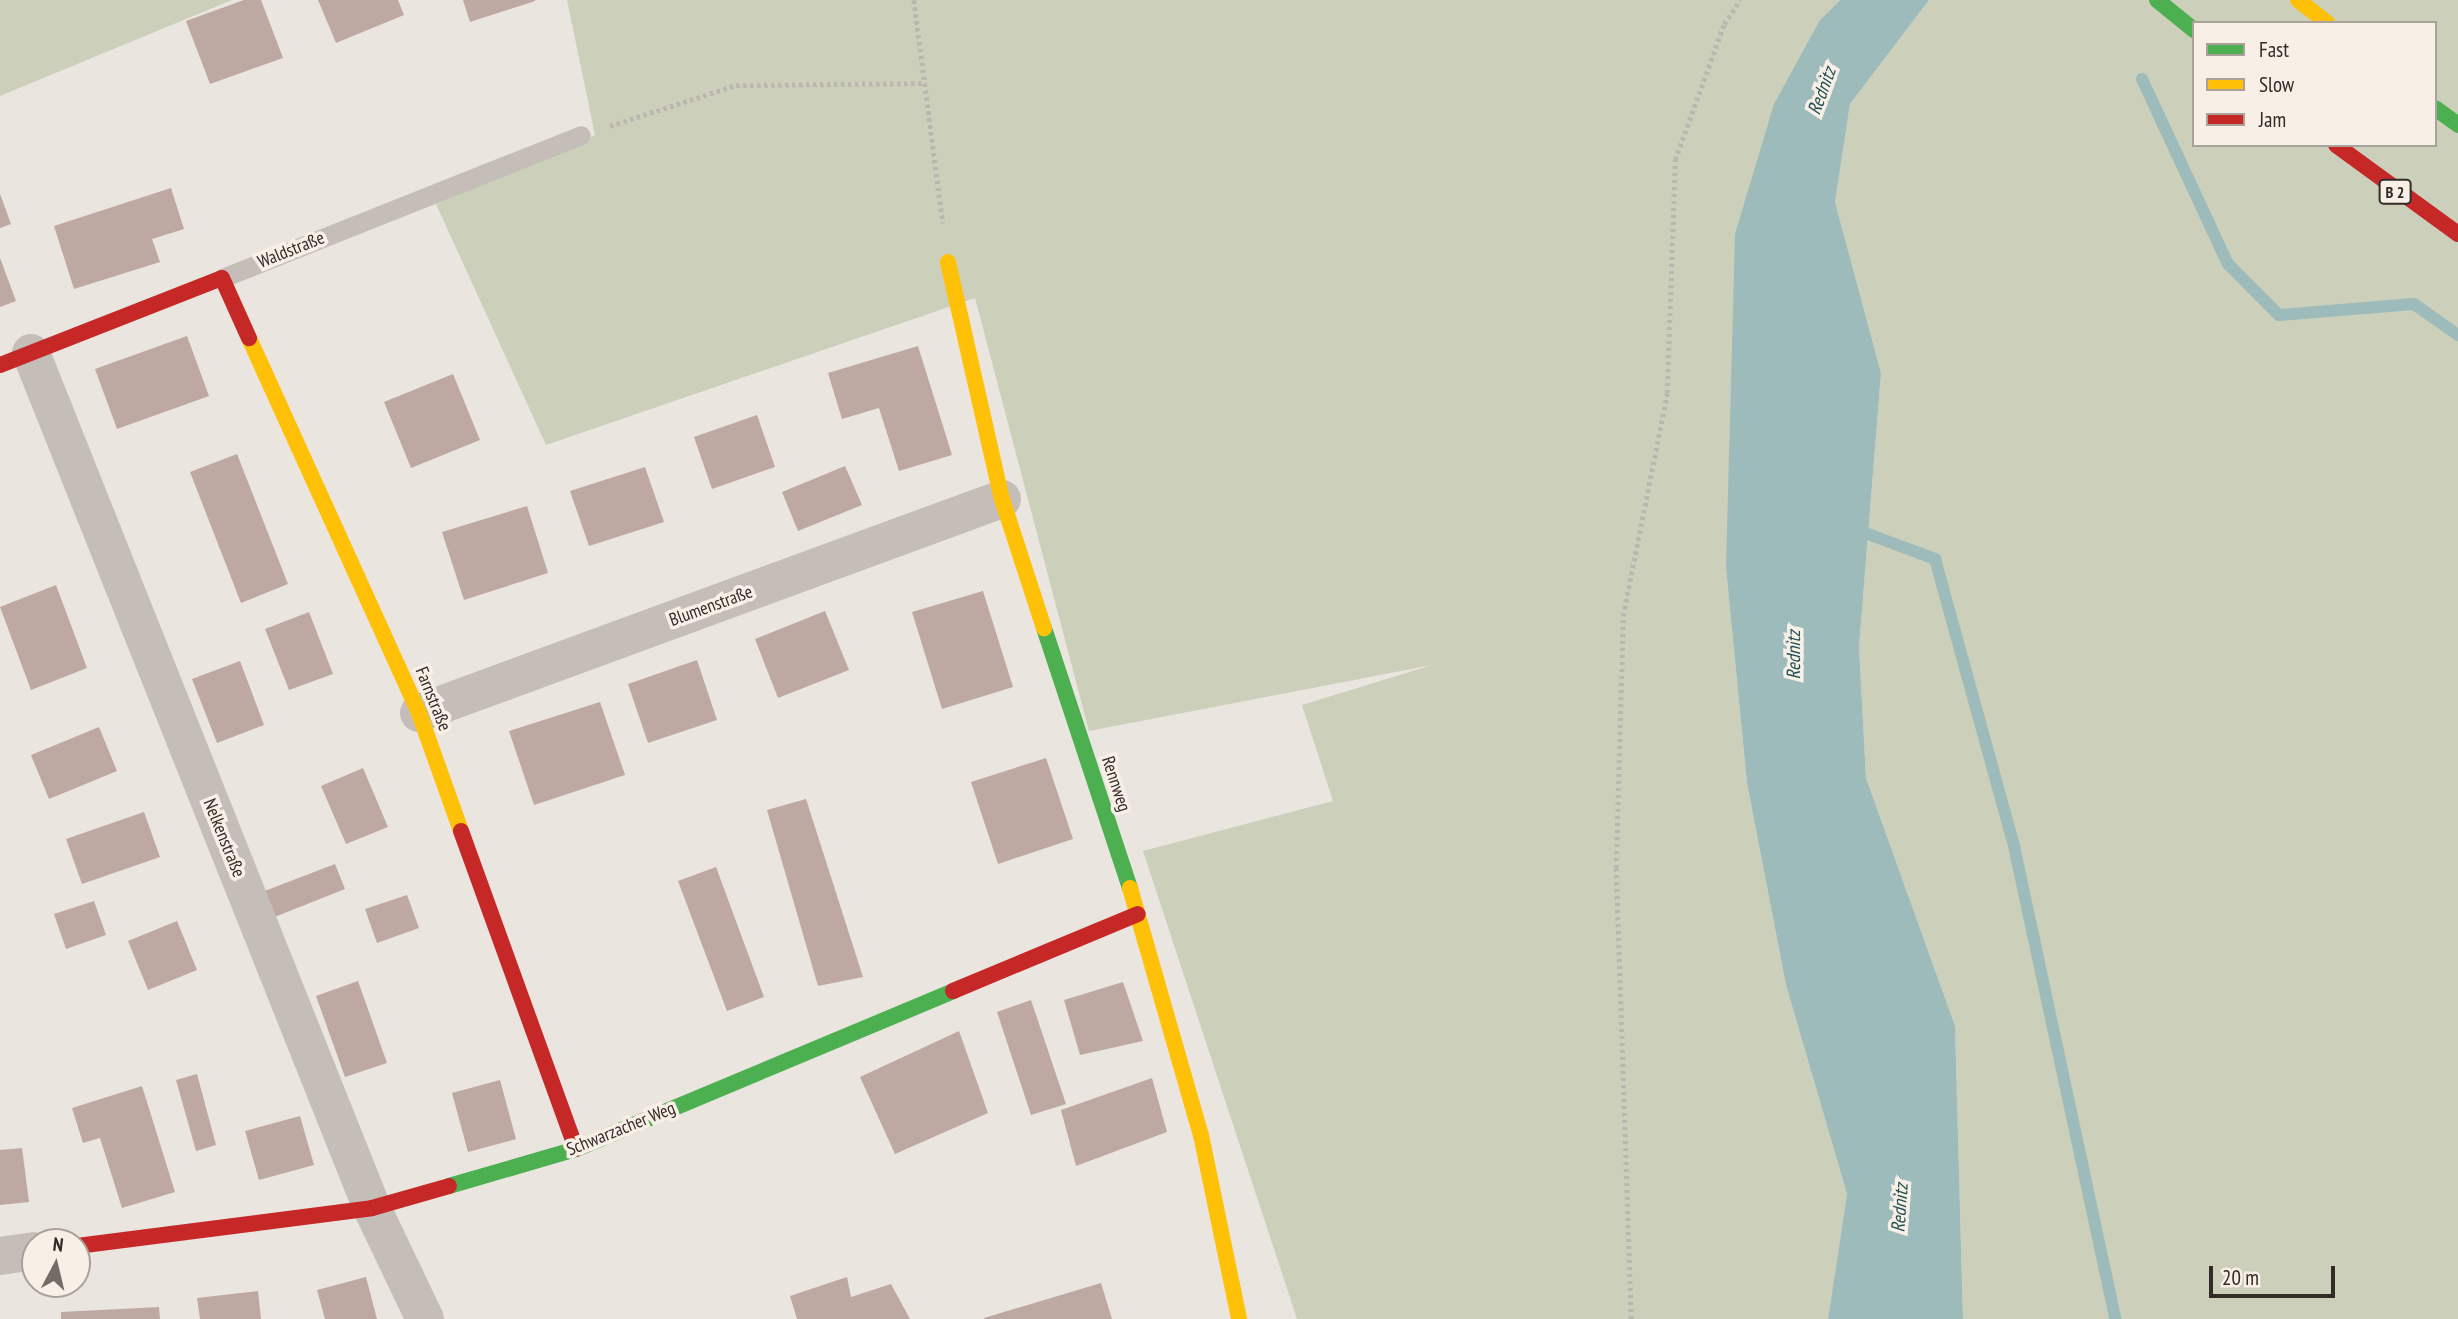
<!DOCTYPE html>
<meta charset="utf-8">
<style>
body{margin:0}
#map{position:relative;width:2458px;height:1319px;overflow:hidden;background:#ebe5df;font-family:"PT Sans Narrow",sans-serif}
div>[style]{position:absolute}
.green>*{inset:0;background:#cccfba}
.water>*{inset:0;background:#9dbbbb}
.stream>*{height:12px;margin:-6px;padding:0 6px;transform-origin:6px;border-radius:6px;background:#9dbbbb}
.building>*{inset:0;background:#bda9a1}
.path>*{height:4.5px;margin-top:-2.25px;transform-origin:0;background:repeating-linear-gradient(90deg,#bcb6b1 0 3.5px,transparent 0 7px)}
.lane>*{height:19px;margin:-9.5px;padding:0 9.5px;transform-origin:9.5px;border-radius:9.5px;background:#c4bdb8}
.street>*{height:38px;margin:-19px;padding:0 19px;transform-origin:19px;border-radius:19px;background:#c4bdb8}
.fast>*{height:16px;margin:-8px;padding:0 8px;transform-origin:8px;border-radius:8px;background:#4caf50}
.slow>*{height:16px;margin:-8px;padding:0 8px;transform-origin:8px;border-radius:8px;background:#ffc107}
.jam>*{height:16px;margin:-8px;padding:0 8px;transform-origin:8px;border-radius:8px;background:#c62828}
span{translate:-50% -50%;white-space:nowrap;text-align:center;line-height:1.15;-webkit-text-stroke:7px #f8efe6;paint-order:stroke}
.shield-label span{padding:2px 5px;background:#f8efe6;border:2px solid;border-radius:5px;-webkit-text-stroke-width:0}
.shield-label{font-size:16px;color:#332b27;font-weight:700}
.street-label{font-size:18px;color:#332b27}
.water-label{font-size:19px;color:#1f4f52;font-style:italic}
.legend{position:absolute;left:2192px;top:21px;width:245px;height:126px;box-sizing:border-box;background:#f8efe6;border:2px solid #a9a19a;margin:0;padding:9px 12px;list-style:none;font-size:21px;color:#332b27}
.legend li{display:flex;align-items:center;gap:14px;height:35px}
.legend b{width:35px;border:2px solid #a9a19a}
.north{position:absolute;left:21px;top:1228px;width:70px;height:70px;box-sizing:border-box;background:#f8efe6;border:2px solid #a9a19a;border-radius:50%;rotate:7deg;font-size:19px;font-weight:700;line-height:28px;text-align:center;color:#332b27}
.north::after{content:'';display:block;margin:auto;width:24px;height:32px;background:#736c67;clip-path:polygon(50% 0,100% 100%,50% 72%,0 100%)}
.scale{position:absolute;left:2209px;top:1266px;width:126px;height:32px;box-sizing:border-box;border:4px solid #332b27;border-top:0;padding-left:9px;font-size:21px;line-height:24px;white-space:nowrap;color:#332b27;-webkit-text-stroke:5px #f8efe6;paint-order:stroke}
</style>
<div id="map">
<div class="green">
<i style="clip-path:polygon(0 0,232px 0,0 96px)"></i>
<i style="clip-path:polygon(567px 0,1840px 0,1820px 20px,1726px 568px,1747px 783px,1786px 985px,1847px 1194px,1828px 1319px,1297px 1319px,1143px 851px,1333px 801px,1302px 705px,1432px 665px,1089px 731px,975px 298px,546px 445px,436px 204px,595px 135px)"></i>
<i style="clip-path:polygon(evenodd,1929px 0,2458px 0,2458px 1319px,1963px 1319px,1955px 1026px,1866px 778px,1859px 647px,1881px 373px,1835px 202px,1850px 104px,1929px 0,2194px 23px,2435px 23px,2435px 145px,2194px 145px,2194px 23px)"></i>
</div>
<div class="water">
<i style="clip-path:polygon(1840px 0,1929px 0,1850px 104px,1835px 202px,1881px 373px,1859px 647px,1866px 778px,1955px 1026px,1963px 1319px,1828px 1319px,1847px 1194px,1786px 985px,1747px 783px,1726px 568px,1735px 234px,1774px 104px,1820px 20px)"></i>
</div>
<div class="stream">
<i style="left:2142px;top:79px;width:204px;rotate:65.1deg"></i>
<i style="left:2228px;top:264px;width:72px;rotate:45deg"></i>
<i style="left:2279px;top:315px;width:135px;rotate:-4.7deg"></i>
<i style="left:2414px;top:304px;width:54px;rotate:35.2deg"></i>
<i style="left:1868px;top:534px;width:72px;rotate:20.5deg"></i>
<i style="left:1935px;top:559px;width:298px;rotate:74.6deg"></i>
<i style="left:2014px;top:846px;width:484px;rotate:77.9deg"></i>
</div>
<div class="building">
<i style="clip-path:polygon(244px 0,261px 0,283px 58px,210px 84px,186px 21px)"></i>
<i style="clip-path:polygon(318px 0,398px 0,404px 15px,336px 43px)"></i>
<i style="clip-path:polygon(463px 0,535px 0,535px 1px,470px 22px)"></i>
<i style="clip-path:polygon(171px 188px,184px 229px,152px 239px,160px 262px,74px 289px,54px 226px)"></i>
<i style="clip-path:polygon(0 194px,11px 224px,0 228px)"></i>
<i style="clip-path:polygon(0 258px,16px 301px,0 307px)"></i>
<i style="clip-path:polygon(187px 336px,209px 396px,117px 429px,95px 369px)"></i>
<i style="clip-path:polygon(918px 346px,952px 455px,899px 471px,879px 408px,842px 419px,828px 373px)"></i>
<i style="clip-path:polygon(453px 374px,480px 440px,411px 468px,384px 402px)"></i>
<i style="clip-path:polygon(757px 415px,775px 467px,712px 489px,694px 437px)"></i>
<i style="clip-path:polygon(237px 454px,288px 584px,241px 603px,190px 472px)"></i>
<i style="clip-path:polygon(845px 466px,862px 505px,798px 531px,782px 492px)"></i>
<i style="clip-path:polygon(645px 467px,664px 522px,589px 546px,570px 491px)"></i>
<i style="clip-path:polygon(527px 506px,548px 573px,464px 600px,442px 532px)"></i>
<i style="clip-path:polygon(56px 585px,87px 668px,31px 690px,0 607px)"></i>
<i style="clip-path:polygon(983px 591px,1013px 687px,942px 709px,912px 612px)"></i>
<i style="clip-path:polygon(825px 611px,849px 670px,778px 698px,755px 639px)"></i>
<i style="clip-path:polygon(309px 612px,333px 674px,289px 690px,265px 629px)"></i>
<i style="clip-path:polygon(697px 660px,717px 720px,648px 743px,628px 684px)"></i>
<i style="clip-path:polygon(240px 661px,264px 725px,217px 743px,192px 679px)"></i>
<i style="clip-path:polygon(600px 702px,625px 775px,534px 805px,509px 731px)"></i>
<i style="clip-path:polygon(99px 727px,117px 771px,49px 799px,31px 755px)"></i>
<i style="clip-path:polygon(1046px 758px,1073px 839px,998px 864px,971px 782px)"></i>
<i style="clip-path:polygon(363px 768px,388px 827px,346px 844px,321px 786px)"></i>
<i style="clip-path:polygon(806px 799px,863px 977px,818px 986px,767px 810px)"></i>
<i style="clip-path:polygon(144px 812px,160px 857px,82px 884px,66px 839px)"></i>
<i style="clip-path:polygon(335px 864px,345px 889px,272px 918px,262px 892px)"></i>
<i style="clip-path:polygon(716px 867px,764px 997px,727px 1011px,678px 881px)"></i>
<i style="clip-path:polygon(407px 895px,419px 928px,377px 943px,365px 909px)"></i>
<i style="clip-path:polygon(94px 901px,106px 935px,66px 949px,54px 914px)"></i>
<i style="clip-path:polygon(177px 921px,197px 970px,148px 990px,128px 941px)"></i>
<i style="clip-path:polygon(358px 981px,387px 1063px,345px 1077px,316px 996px)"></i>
<i style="clip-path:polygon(1123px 982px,1143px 1041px,1080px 1055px,1064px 1000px)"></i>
<i style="clip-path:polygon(1031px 1000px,1066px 1104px,1031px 1115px,997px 1012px)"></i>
<i style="clip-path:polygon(959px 1031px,988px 1113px,895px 1154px,860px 1077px)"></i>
<i style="clip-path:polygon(197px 1074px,216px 1145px,196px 1151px,176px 1080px)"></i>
<i style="clip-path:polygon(1152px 1078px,1167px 1132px,1076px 1166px,1061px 1110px)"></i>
<i style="clip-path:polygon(500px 1080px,516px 1139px,468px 1152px,452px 1093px)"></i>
<i style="clip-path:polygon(142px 1086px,175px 1192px,122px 1208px,100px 1138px,83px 1143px,72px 1108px)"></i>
<i style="clip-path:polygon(300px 1116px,314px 1165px,259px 1180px,245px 1131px)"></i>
<i style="clip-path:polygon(22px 1148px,29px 1202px,0 1205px,0 1150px)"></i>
<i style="clip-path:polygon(366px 1277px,377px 1319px,325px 1319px,317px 1290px)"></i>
<i style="clip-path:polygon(847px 1277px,851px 1297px,891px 1284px,910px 1319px,797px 1319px,790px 1296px)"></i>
<i style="clip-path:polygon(1101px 1283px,1112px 1319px,984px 1319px,984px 1318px)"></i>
<i style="clip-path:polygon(258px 1291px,261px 1319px,200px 1319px,197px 1298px)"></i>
<i style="clip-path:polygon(159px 1307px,160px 1319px,61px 1319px,61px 1312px)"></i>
</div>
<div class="path">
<i style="left:914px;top:0;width:225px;rotate:82.6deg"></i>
<i style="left:610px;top:126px;width:133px;rotate:-18deg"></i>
<i style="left:736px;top:85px;width:188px;rotate:-0.6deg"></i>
<i style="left:1631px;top:1319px;width:451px;rotate:-91.9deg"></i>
<i style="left:1616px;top:868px;width:252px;rotate:-88.4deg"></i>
<i style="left:1623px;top:616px;width:227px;rotate:-78.8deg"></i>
<i style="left:1667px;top:393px;width:233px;rotate:-88deg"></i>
<i style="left:1675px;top:160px;width:145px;rotate:-70.2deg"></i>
<i style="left:1724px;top:24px;width:29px;rotate:-56deg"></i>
</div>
<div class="lane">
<i style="left:222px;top:278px;width:386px;rotate:-21.7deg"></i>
</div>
<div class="street">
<i style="left:31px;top:353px;width:920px;rotate:68.26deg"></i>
<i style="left:372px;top:1208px;width:123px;rotate:64.5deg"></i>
<i style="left:419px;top:713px;width:621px;rotate:-20.16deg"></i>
<i style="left:0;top:1256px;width:35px;rotate:-8deg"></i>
</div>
<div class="fast">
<i style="left:2157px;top:0;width:48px;rotate:39deg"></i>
<i style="left:2435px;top:108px;width:29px;rotate:36deg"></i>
<i style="left:1044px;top:628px;width:274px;rotate:71.7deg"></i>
<i style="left:449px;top:1186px;width:132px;rotate:-16.2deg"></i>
<i style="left:576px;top:1149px;width:409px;rotate:-22.7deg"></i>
</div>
<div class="slow">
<i style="left:2298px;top:0;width:37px;rotate:38deg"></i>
<i style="left:948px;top:262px;width:243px;rotate:77.2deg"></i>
<i style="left:1002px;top:499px;width:136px;rotate:72deg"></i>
<i style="left:249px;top:338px;width:412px;rotate:65.6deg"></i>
<i style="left:419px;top:713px;width:125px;rotate:70.4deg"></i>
<i style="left:1130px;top:888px;width:257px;rotate:74deg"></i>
<i style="left:1201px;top:1135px;width:188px;rotate:78.3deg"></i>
</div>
<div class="jam">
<i style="left:2336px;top:145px;width:151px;rotate:36.1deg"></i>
<i style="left:0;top:365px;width:238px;rotate:-21.4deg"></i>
<i style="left:222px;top:278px;width:66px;rotate:65.8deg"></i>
<i style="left:461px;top:831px;width:338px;rotate:70.1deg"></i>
<i style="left:953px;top:991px;width:200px;rotate:-22.6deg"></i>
<i style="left:77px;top:1246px;width:297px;rotate:-7.3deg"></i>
<i style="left:372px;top:1208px;width:80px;rotate:-15.9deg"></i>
</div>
<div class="shield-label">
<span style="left:2395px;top:192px">B 2</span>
</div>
<div class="street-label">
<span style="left:291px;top:250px;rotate:-22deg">Waldstraße</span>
<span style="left:711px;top:606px;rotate:-20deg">Blumenstraße</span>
<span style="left:433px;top:699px;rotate:68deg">Farnstraße</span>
<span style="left:1116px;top:784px;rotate:72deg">Rennweg</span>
<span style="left:224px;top:838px;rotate:68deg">Nelkenstraße</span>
<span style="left:621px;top:1129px;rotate:-22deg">Schwarzacher Weg</span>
</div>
<div class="water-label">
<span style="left:1822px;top:91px;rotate:-70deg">Rednitz</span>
<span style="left:1794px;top:655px;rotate:-90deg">Rednitz</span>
<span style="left:1900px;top:1208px;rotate:-86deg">Rednitz</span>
</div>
<ul class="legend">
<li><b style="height:9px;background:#4caf50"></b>Fast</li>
<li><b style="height:9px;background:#ffc107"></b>Slow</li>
<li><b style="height:9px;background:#c62828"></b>Jam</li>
</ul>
<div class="north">N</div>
<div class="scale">20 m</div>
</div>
